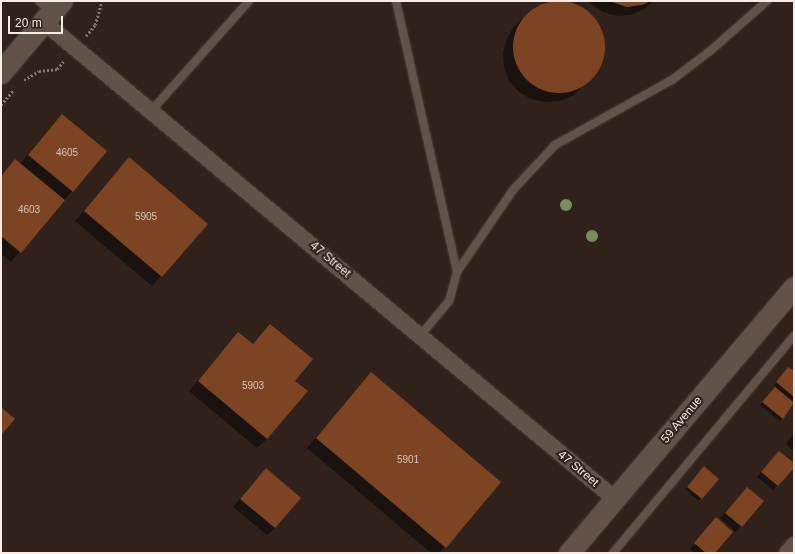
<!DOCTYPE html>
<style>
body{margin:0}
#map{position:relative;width:795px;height:554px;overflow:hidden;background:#30221b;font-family:Helvetica,sans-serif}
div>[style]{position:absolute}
.shadow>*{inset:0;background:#0007}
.building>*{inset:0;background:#7c4422}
.round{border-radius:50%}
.path>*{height:2.5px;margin-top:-1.25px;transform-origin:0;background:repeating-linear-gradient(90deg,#867973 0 2px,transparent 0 4px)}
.roads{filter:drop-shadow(0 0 1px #493e37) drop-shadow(0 0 1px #493e37)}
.service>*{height:8px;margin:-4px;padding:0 4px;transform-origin:4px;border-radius:4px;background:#625249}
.minor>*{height:16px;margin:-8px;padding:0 8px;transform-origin:8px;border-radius:8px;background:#625249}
.tertiary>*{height:21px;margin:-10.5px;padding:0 10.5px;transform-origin:10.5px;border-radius:10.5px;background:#625249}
.secondary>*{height:22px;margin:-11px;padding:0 11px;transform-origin:11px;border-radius:11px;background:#625249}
.trees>*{width:12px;height:12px;margin:-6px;border-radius:50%;background:#788e5e}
span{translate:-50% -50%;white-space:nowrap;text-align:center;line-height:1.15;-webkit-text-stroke:4px #30221b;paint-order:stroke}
.number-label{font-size:10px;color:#d8c3b6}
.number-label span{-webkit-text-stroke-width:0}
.street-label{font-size:12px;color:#f7ede8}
.frame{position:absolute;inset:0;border:2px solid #f7ede8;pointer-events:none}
.scale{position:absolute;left:8px;top:16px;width:55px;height:18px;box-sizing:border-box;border:2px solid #f7ede8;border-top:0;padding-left:5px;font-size:12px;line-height:14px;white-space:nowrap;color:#f7ede8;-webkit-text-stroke:3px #30221b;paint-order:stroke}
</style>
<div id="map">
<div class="shadow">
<i style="clip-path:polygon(564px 1px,579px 6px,592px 15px,601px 29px,604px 44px,603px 59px,596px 74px,574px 95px,560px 101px,545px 102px,531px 99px,519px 92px,509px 81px,504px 67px,503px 52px,507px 39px,514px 26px,536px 7px,550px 2px)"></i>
<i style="clip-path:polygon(587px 1px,653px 1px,646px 8px,631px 15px,617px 16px,603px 12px)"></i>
<i style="clip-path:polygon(62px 115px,72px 191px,11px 262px,1px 254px,1px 175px,15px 160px,20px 164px)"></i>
<i style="clip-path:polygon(129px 158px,206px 224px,152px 286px,75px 221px)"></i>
<i style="clip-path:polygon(270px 325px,294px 381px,267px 439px,257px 448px,189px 391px,238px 333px,252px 345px)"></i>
<i style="clip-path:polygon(786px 370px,794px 373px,793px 401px,774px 385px)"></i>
<i style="clip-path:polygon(371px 373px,445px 547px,439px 553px,431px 553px,307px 448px)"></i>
<i style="clip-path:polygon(775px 388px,794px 404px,780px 421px,760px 405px)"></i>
<i style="clip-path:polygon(794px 433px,794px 451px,786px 444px)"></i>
<i style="clip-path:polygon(774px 457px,794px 466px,773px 490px,757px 477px)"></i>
<i style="clip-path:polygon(702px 470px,718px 479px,699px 501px,685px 489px)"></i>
<i style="clip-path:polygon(258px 477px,275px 528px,267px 535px,233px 507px)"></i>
<i style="clip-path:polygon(747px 488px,763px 501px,736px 532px,720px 518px)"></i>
<i style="clip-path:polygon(711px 524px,714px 553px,695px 553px,690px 549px)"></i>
</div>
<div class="building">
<i class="round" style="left:513px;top:1px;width:92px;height:92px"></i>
<i style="clip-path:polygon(609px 1px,651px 1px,642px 5px,627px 7px)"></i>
<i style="clip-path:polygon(62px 114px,107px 151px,73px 192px,28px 155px)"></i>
<i style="clip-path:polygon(129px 157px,208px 224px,162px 277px,84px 211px)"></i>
<i style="clip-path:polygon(15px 159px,65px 200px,21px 253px,1px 236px,1px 176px)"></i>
<i style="clip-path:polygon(270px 324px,313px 359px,295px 381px,308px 391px,267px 439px,198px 381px,238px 332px,253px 344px)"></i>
<i style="clip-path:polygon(788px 367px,794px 371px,794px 397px,776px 382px)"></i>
<i style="clip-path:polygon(371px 372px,501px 482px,446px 548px,316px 438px)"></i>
<i style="clip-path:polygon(775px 387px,794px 403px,783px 419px,762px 402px)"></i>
<i style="clip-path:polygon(1px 407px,15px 419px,1px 435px)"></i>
<i style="clip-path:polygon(779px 451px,794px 463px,794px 468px,778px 486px,761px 472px)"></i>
<i style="clip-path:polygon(704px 466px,719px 479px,702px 499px,687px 487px)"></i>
<i style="clip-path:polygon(266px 468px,301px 498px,275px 528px,240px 499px)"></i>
<i style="clip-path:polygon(747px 487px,764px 501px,742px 527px,725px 513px)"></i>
<i style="clip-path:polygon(716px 517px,733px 532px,715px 553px,706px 553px,694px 543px)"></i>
</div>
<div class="path">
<i style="left:86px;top:36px;width:14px;rotate:-51deg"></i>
<i style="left:95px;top:25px;width:25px;rotate:-74deg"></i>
<i style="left:24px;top:80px;width:17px;rotate:-31deg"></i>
<i style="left:39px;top:71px;width:18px;rotate:-6deg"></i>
<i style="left:57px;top:69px;width:11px;rotate:-49deg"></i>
<i style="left:1px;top:105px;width:19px;rotate:-51deg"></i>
</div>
<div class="roads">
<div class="service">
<i style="left:39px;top:1px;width:17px;rotate:40deg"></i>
<i style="left:396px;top:1px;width:278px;rotate:77.3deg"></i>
<i style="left:457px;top:272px;width:30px;rotate:105deg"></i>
<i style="left:449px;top:301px;width:45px;rotate:129.6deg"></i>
<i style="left:151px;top:111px;width:147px;rotate:-48.3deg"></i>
<i style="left:457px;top:272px;width:99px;rotate:-55.7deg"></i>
<i style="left:513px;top:190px;width:62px;rotate:-47deg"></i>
<i style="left:555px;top:145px;width:134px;rotate:-29.1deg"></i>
<i style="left:672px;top:80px;width:48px;rotate:-37.3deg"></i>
<i style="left:710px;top:51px;width:76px;rotate:-41.3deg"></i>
<i style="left:613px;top:553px;width:283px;rotate:-50.2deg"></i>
</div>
<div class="minor">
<i style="left:44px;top:22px;width:744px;rotate:39.87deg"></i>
<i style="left:787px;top:553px;width:11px;rotate:-49deg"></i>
</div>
<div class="tertiary">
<i style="left:569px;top:553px;width:348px;rotate:-49.8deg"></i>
</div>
<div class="secondary">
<i style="left:1px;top:73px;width:94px;rotate:-49.7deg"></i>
</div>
</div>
<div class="trees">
<i style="left:566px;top:205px"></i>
<i style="left:592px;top:236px"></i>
</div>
<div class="number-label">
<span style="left:67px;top:153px">4605</span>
<span style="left:29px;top:210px">4603</span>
<span style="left:146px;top:217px">5905</span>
<span style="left:253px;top:386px">5903</span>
<span style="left:408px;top:460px">5901</span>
</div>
<div class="street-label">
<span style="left:330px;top:260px;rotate:40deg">47 Street</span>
<span style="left:682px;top:420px;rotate:-50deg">59 Avenue</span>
<span style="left:578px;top:469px;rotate:40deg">47 Street</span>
</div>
<div class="frame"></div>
<div class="scale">20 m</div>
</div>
